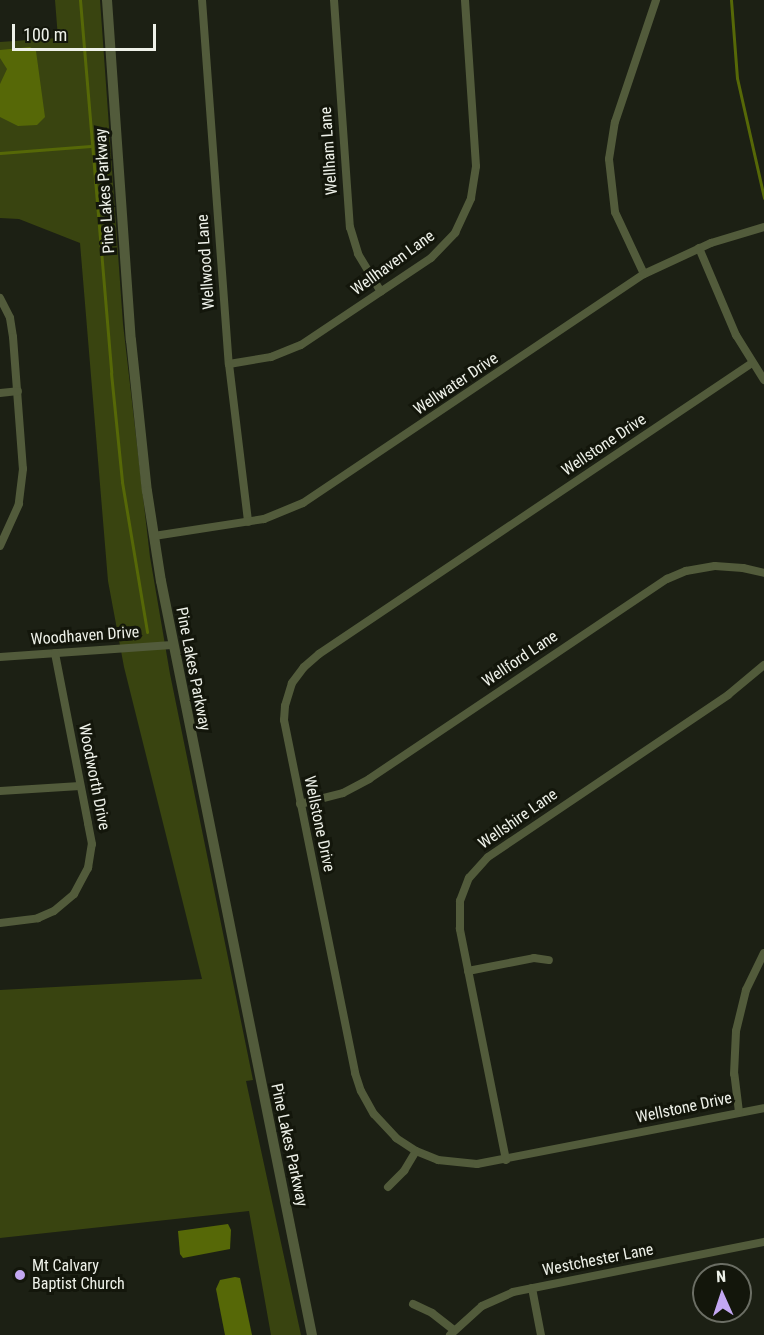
<!DOCTYPE html>
<style>
body{margin:0}
#map{position:relative;width:764px;height:1335px;overflow:hidden;background:#1c2014;font-family:"Roboto Condensed",sans-serif}
div>[style]{position:absolute}
.green>*{inset:0;background:#394410}
.water>*{inset:0;background:#566807}
.stream>*{height:3px;margin:-1.5px;padding:0 1.5px;transform-origin:1.5px;border-radius:1.5px;background:#566807}
.minor>*{height:8px;margin:-4px;padding:0 4px;transform-origin:4px;border-radius:4px;background:#525b3b}
.tertiary>*{height:10px;margin:-5px;padding:0 5px;transform-origin:5px;border-radius:5px;background:#525b3b}
.dots>*{width:16px;height:16px;translate:-50% -50%;box-sizing:border-box;border:3px solid #13160b;border-radius:50%}
span{translate:-50% -50%;white-space:nowrap;text-align:center;line-height:1.15;-webkit-text-stroke:6px #13160b;paint-order:stroke}
.street-label{font-size:16px;color:#eef1e9}
.poi-label{font-size:16px;color:#eef1e9}
.left{translate:0 -50%;text-align:left}
.north{position:absolute;left:692px;top:1263px;width:60px;height:60px;box-sizing:border-box;background:#13160b;border:2px solid #6b6e64;border-radius:50%;rotate:357deg;font-size:16px;font-weight:700;line-height:24px;text-align:center;color:#eef1e9}
.north::after{content:'';display:block;margin:auto;width:21px;height:27px;background:#c3a7f2;clip-path:polygon(50% 0,100% 100%,50% 72%,0 100%)}
.scale{position:absolute;left:12px;top:24px;width:144px;height:27px;box-sizing:border-box;border:3px solid #eef1e9;border-top:0;padding-left:8px;font-size:18px;line-height:21px;white-space:nowrap;color:#eef1e9;-webkit-text-stroke:4px #13160b;paint-order:stroke}
</style>
<div id="map">
<div class="green">
<i style="clip-path:polygon(55px 0,100px 0,123px 324px,150px 557px,170px 674px,253px 1080px,246px 1081px,301px 1335px,271px 1335px,249px 1211px,0 1238px,0 990px,202px 979px,124px 667px,108px 581px,80px 243px,19px 219px,0 218px,0 42px,58px 38px)"></i>
</div>
<div class="water">
<i style="clip-path:polygon(30px 47px,36px 51px,45px 117px,37px 125px,18px 126px,0 117px,0 84px,7px 69px,0 58px,0 50px)"></i>
<i style="clip-path:polygon(228px 1224px,231px 1230px,230px 1249px,183px 1258px,180px 1254px,178px 1231px)"></i>
<i style="clip-path:polygon(235px 1277px,240px 1278px,252px 1335px,225px 1335px,216px 1289px,220px 1280px)"></i>
</div>
<div class="stream">
<i style="left:80px;top:0;width:374px;rotate:85.2deg"></i>
<i style="left:111px;top:373px;width:110px;rotate:84.2deg"></i>
<i style="left:122px;top:482px;width:152px;rotate:80.5deg"></i>
<i style="left:731px;top:0;width:78px;rotate:85.6deg"></i>
<i style="left:737px;top:78px;width:123px;rotate:77.3deg"></i>
<i style="left:0;top:153px;width:91px;rotate:-4.4deg"></i>
</div>
<div class="minor">
<i style="left:202px;top:0;width:365px;rotate:85.8deg"></i>
<i style="left:229px;top:364px;width:159px;rotate:83.1deg"></i>
<i style="left:334px;top:0;width:228px;rotate:86deg"></i>
<i style="left:350px;top:227px;width:28px;rotate:73deg"></i>
<i style="left:358px;top:254px;width:44px;rotate:58.8deg"></i>
<i style="left:699px;top:248px;width:95px;rotate:67deg"></i>
<i style="left:736px;top:335px;width:53px;rotate:58.1deg"></i>
<i style="left:644px;top:274px;width:68px;rotate:-115.1deg"></i>
<i style="left:615px;top:212px;width:53px;rotate:-96.5deg"></i>
<i style="left:609px;top:159px;width:37px;rotate:-81deg"></i>
<i style="left:615px;top:122px;width:129px;rotate:-71.4deg"></i>
<i style="left:0;top:298px;width:22px;rotate:63deg"></i>
<i style="left:10px;top:318px;width:19px;rotate:81deg"></i>
<i style="left:13px;top:337px;width:132px;rotate:85.7deg"></i>
<i style="left:23px;top:469px;width:35px;rotate:97deg"></i>
<i style="left:19px;top:504px;width:46px;rotate:114.3deg"></i>
<i style="left:752px;top:363px;width:522px;rotate:146.1deg"></i>
<i style="left:319px;top:654px;width:20px;rotate:139deg"></i>
<i style="left:304px;top:667px;width:20px;rotate:127deg"></i>
<i style="left:292px;top:683px;width:24px;rotate:107deg"></i>
<i style="left:285px;top:706px;width:14px;rotate:94deg"></i>
<i style="left:284px;top:720px;width:360px;rotate:78.6deg"></i>
<i style="left:355px;top:1073px;width:19px;rotate:72deg"></i>
<i style="left:361px;top:1091px;width:26px;rotate:61deg"></i>
<i style="left:374px;top:1114px;width:33px;rotate:47deg"></i>
<i style="left:396px;top:1138px;width:24px;rotate:33deg"></i>
<i style="left:416px;top:1151px;width:24px;rotate:22deg"></i>
<i style="left:438px;top:1160px;width:39px;rotate:6deg"></i>
<i style="left:477px;top:1164px;width:292px;rotate:-11deg"></i>
<i style="left:229px;top:364px;width:43px;rotate:-9.5deg"></i>
<i style="left:271px;top:357px;width:32px;rotate:-22deg"></i>
<i style="left:301px;top:345px;width:156px;rotate:-33.8deg"></i>
<i style="left:431px;top:258px;width:35px;rotate:-46deg"></i>
<i style="left:455px;top:233px;width:38px;rotate:-65deg"></i>
<i style="left:471px;top:198px;width:32px;rotate:-81deg"></i>
<i style="left:476px;top:166px;width:166px;rotate:-93.8deg"></i>
<i style="left:0;top:393px;width:18px;rotate:-6deg"></i>
<i style="left:154px;top:536px;width:111px;rotate:-8.8deg"></i>
<i style="left:264px;top:519px;width:42px;rotate:-22.3deg"></i>
<i style="left:303px;top:503px;width:411px;rotate:-33.9deg"></i>
<i style="left:644px;top:274px;width:74px;rotate:-24.8deg"></i>
<i style="left:711px;top:243px;width:55px;rotate:-16.8deg"></i>
<i style="left:0;top:657px;width:172px;rotate:-4deg"></i>
<i style="left:0;top:791px;width:80px;rotate:-3.6deg"></i>
<i style="left:300px;top:804px;width:44px;rotate:-14.3deg"></i>
<i style="left:343px;top:793px;width:30px;rotate:-28deg"></i>
<i style="left:369px;top:779px;width:359px;rotate:-33.9deg"></i>
<i style="left:667px;top:579px;width:21px;rotate:-23deg"></i>
<i style="left:686px;top:571px;width:29px;rotate:-10deg"></i>
<i style="left:715px;top:566px;width:28px;rotate:4deg"></i>
<i style="left:743px;top:568px;width:22px;rotate:13deg"></i>
<i style="left:0;top:923px;width:38px;rotate:-7deg"></i>
<i style="left:38px;top:918px;width:17px;rotate:-24deg"></i>
<i style="left:54px;top:911px;width:26px;rotate:-40deg"></i>
<i style="left:74px;top:894px;width:30px;rotate:-62deg"></i>
<i style="left:88px;top:868px;width:24px;rotate:-81deg"></i>
<i style="left:92px;top:844px;width:21px;rotate:-101deg"></i>
<i style="left:88px;top:823px;width:173px;rotate:-101deg"></i>
<i style="left:468px;top:971px;width:67px;rotate:-11.1deg"></i>
<i style="left:534px;top:958px;width:15px;rotate:8deg"></i>
<i style="left:739px;top:1112px;width:38px;rotate:-97deg"></i>
<i style="left:734px;top:1074px;width:43px;rotate:-87.3deg"></i>
<i style="left:736px;top:1031px;width:42px;rotate:-76.3deg"></i>
<i style="left:746px;top:990px;width:41px;rotate:-64.1deg"></i>
<i style="left:506px;top:1160px;width:236px;rotate:-101.3deg"></i>
<i style="left:460px;top:929px;width:28px;rotate:-90deg"></i>
<i style="left:460px;top:901px;width:25px;rotate:-69deg"></i>
<i style="left:469px;top:878px;width:28px;rotate:-48deg"></i>
<i style="left:488px;top:857px;width:290px;rotate:-34deg"></i>
<i style="left:728px;top:695px;width:47px;rotate:-39.8deg"></i>
<i style="left:388px;top:1187px;width:23px;rotate:-45deg"></i>
<i style="left:404px;top:1171px;width:23px;rotate:-59deg"></i>
<i style="left:532px;top:1288px;width:48px;rotate:79.2deg"></i>
<i style="left:413px;top:1304px;width:21px;rotate:25deg"></i>
<i style="left:432px;top:1313px;width:28px;rotate:38deg"></i>
<i style="left:450px;top:1335px;width:43px;rotate:-42.2deg"></i>
<i style="left:482px;top:1306px;width:34px;rotate:-24deg"></i>
<i style="left:513px;top:1292px;width:256px;rotate:-11.3deg"></i>
</div>
<div class="tertiary">
<i style="left:107px;top:0;width:341px;rotate:86deg"></i>
<i style="left:131px;top:340px;width:152px;rotate:84deg"></i>
<i style="left:147px;top:491px;width:91px;rotate:81.2deg"></i>
<i style="left:161px;top:581px;width:769px;rotate:78.68deg"></i>
</div>
<div class="dots">
<i style="left:20px;top:1275px;background:#c3a7f2"></i>
</div>
<div class="street-label">
<span style="left:329px;top:151px;rotate:-94deg">Wellham Lane</span>
<span style="left:105px;top:191px;rotate:-94deg">Pine Lakes Parkway</span>
<span style="left:206px;top:262px;rotate:-94deg">Wellwood Lane</span>
<span style="left:393px;top:263px;rotate:-36deg">Wellhaven Lane</span>
<span style="left:456px;top:384px;rotate:-34deg">Wellwater Drive</span>
<span style="left:604px;top:445px;rotate:-34deg">Wellstone Drive</span>
<span style="left:85px;top:636px;rotate:-4deg">Woodhaven Drive</span>
<span style="left:520px;top:659px;rotate:-34deg">Wellford Lane</span>
<span style="left:193px;top:669px;rotate:79deg">Pine Lakes Parkway</span>
<span style="left:94px;top:777px;rotate:79deg">Woodworth Drive</span>
<span style="left:518px;top:819px;rotate:-35deg">Wellshire Lane</span>
<span style="left:319px;top:824px;rotate:78deg">Wellstone Drive</span>
<span style="left:684px;top:1108px;rotate:-12deg">Wellstone Drive</span>
<span style="left:289px;top:1145px;rotate:78deg">Pine Lakes Parkway</span>
<span style="left:598px;top:1260px;rotate:-11deg">Westchester Lane</span>
</div>
<div class="poi-label">
<span class="left" style="left:32px;top:1275px">Mt Calvary<br>Baptist Church</span>
</div>
<div class="north">N</div>
<div class="scale">100 m</div>
</div>
